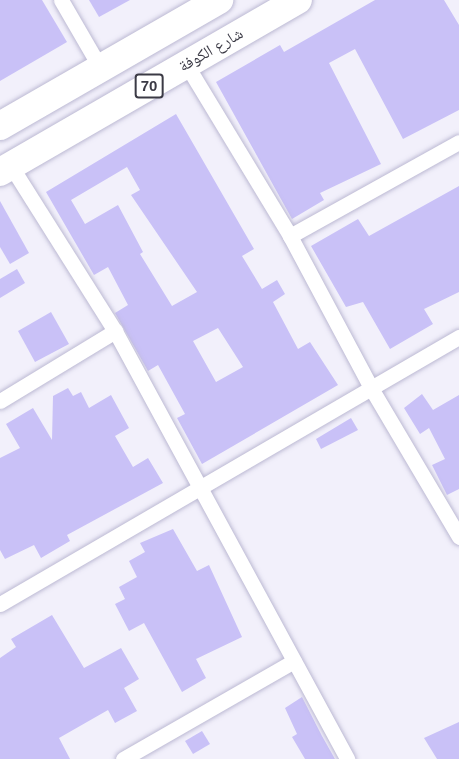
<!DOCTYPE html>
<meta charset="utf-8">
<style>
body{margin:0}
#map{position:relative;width:459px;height:759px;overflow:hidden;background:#f2f0fb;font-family:Helvetica,"Noto Naskh Arabic",sans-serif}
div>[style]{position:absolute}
.building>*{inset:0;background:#c9c1f7}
.roads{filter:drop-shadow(0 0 2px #bcb9d3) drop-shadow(0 0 2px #bcb9d3)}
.street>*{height:15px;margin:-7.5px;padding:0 7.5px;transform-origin:7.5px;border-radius:7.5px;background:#fff}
.highway>*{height:28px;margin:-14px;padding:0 14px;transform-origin:14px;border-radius:14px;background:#fff}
span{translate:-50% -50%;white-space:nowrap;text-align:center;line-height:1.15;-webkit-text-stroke:4.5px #fff;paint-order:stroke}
.shield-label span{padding:2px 4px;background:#fff;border:2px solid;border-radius:4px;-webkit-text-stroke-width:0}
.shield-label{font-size:15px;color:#3b3a45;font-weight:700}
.street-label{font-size:16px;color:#3b3a45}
</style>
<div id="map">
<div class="building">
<i style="clip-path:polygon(0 0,42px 0,67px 42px,0 81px)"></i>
<i style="clip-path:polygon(89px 0,130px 0,99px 17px)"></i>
<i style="clip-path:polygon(375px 0,444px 0,459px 25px,459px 110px,403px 139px,355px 49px,329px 63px,381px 164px,320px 193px,324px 200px,292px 219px,216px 82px,280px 45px,284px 52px)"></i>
<i style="clip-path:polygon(evenodd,176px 114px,254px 249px,242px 256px,262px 289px,277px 280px,285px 294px,273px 302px,298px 349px,310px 342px,338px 385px,202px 464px,177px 418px,185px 414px,158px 365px,148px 371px,115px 313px,128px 305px,108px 267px,94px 275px,46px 192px,176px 114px,127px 167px,140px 190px,131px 195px,197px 292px,172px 306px,140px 254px,143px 252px,118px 205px,85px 224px,71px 200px,127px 167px,176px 114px,218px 328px,243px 367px,216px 382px,193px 341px,218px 328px)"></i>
<i style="clip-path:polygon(459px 186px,459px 292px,424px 309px,433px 324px,390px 349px,363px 302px,346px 307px,311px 246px,358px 219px,369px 236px)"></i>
<i style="clip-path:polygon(0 201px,29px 253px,10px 264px,0 247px)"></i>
<i style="clip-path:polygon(17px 269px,25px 283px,0 298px,0 279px)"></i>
<i style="clip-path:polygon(51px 312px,69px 344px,35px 362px,18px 331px)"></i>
<i style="clip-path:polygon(68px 388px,73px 396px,81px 392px,89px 408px,111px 395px,129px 428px,115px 436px,133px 467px,148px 458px,163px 483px,67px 535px,70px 541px,41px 558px,34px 545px,5px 559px,0 550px,0 458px,20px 448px,6px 424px,33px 408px,52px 440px,53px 396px)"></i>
<i style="clip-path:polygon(422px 394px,433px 410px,459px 395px,459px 489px,447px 495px,432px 465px,445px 459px,429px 428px,420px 434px,404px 408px)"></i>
<i style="clip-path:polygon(351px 418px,358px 430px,321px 449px,316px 439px)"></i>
<i style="clip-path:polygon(173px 529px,197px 571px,209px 565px,242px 637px,196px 659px,206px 678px,182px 692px,144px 623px,129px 631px,115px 604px,125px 599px,119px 587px,137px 577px,129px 561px,145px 552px,140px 543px)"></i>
<i style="clip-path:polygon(52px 615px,84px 668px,121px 648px,139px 679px,124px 688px,137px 711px,115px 723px,108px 710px,59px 738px,70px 759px,0 759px,0 658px,16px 647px,11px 639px)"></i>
<i style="clip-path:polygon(302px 697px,322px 736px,335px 759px,305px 759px,292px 737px,297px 734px,285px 708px)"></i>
<i style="clip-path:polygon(459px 722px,459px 759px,437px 759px,424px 738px)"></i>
<i style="clip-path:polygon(202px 731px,210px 744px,193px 754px,185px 741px)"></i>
</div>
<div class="roads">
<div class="street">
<i style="left:61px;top:0;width:80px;rotate:59.9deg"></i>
<i style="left:186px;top:64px;width:201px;rotate:58.8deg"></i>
<i style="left:290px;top:236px;width:193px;rotate:-29.1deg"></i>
<i style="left:11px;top:166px;width:195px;rotate:57.8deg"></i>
<i style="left:115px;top:331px;width:487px;rotate:61.5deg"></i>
<i style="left:290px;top:236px;width:172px;rotate:61.9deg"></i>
<i style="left:371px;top:388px;width:102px;rotate:-30.1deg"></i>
<i style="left:0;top:401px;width:135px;rotate:-31.3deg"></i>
<i style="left:0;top:604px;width:429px;rotate:-30.2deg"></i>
<i style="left:371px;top:388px;width:173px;rotate:59.4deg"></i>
<i style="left:123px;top:759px;width:197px;rotate:-29.8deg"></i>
</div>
<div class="highway">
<i style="left:0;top:126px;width:253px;rotate:-29.9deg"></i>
<i style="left:0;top:172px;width:344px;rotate:-30deg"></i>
</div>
</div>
<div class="shield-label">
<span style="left:149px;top:86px">70</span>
</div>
<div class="street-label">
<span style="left:211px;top:50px;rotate:-30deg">شارع الكوفة</span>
</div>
</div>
